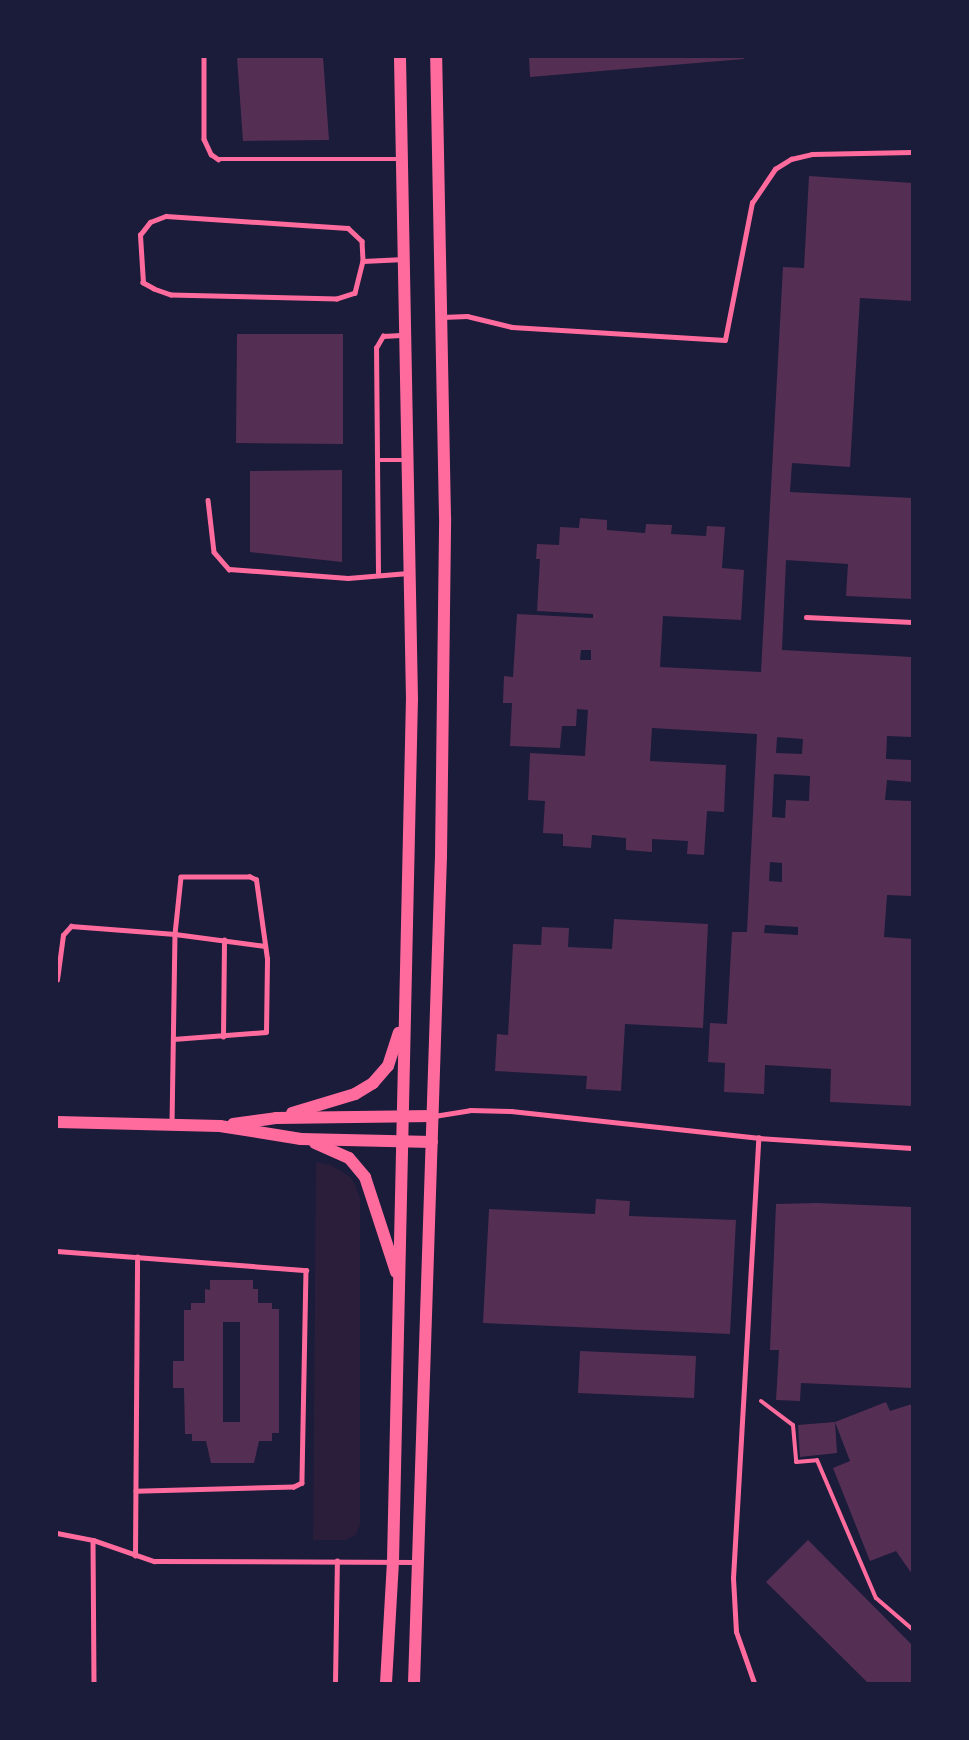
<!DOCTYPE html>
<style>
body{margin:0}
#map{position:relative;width:969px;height:1740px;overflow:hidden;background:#1b1b3a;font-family:"Roboto Condensed",sans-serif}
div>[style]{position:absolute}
.green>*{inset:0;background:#2a1e3b}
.building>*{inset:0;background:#542f53}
.path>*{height:4px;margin:-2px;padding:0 2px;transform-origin:2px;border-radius:2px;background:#ff6b9d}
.service>*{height:4.5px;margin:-2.25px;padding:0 2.25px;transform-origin:2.25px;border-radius:2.25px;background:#ff6b9d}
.secondary>*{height:12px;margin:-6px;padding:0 6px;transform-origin:6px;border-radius:6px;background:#ff6b9d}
span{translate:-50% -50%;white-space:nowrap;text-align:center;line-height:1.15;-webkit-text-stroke:6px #1b1b3a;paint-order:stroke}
.frame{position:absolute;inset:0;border:58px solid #1b1b3a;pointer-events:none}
</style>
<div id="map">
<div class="green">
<i style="clip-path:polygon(316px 1162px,331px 1165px,352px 1178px,360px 1198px,360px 1524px,356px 1535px,346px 1540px,313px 1540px)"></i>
</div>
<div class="building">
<i style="clip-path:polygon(237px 57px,323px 57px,329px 140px,243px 141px)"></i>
<i style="clip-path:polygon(529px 57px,743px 57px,744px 59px,530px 77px)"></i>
<i style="clip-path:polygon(evenodd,809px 176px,912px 183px,912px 301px,860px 298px,850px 467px,792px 463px,790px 492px,912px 498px,912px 599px,846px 596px,848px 564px,786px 560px,782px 650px,912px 657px,912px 737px,887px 736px,886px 759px,912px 760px,912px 782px,887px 780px,885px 800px,912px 801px,912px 896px,887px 895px,884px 937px,912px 939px,912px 1106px,830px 1102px,831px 1069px,765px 1065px,764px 1094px,724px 1092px,725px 1063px,708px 1062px,710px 1023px,727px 1024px,732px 932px,747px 932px,757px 734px,652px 728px,650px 761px,726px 765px,724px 812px,707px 811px,704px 855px,687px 854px,688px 841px,652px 839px,652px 852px,626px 850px,626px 838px,592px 835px,591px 848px,563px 846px,563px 834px,543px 833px,545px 801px,528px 800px,530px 753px,585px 756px,588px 710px,577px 709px,576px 726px,562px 726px,560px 748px,510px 746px,512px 703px,503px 703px,504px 676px,513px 677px,517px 614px,593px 618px,593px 614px,537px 611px,540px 559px,536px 559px,537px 544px,559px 545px,560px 527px,579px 528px,580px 518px,607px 520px,607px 530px,645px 533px,646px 524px,672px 525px,671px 534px,706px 536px,707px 526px,725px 527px,722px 568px,744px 570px,741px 620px,663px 616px,660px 667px,761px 672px,783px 267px,804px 268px,809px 176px,581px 650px,591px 650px,591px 660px,580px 660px,581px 650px,809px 176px,777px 737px,803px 739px,802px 754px,776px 753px,777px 737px,809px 176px,774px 774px,810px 776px,809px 801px,786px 800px,785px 818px,772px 817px,774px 774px,809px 176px,770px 862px,782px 863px,782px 882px,769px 881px,770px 862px,809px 176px,765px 925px,798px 927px,798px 935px,764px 933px,765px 925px)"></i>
<i style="clip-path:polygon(237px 334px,343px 334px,343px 444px,236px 443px)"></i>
<i style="clip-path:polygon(342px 470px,342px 562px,250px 552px,250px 471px)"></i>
<i style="clip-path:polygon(614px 919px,708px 924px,703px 1028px,625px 1024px,621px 1091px,586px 1089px,587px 1076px,495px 1071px,497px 1034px,508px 1035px,513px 944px,541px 945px,542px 927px,569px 928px,568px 947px,612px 949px)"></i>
<i style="clip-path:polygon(596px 1199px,630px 1201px,629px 1216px,736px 1220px,730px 1334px,483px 1323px,489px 1209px,595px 1214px)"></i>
<i style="clip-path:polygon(817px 1203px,912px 1207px,912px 1388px,801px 1383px,800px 1401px,776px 1400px,779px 1350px,770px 1350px,776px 1204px)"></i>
<i style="clip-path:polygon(evenodd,210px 1280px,253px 1280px,253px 1289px,258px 1289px,258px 1303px,272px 1303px,272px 1309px,279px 1309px,279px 1433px,272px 1433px,272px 1441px,259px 1441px,254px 1463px,211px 1463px,206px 1441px,192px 1441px,192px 1434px,185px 1434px,184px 1388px,173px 1388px,173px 1361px,184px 1361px,184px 1310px,191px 1310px,191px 1303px,205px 1303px,205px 1289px,210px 1290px,210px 1280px,223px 1322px,240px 1322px,240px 1422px,223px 1422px,223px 1322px)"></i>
<i style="clip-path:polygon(580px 1351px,696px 1356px,694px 1398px,578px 1393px)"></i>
<i style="clip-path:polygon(886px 1402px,890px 1411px,912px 1404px,912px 1574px,896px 1551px,870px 1561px,833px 1468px,850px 1461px,835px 1422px,837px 1453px,800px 1457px,798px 1425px,835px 1422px)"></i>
<i style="clip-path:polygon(808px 1540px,912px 1645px,912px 1683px,868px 1683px,766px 1582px)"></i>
</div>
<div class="path">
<i style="left:761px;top:1401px;width:40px;rotate:37deg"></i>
<i style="left:793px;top:1425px;width:37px;rotate:85deg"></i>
<i style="left:796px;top:1462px;width:21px;rotate:-5deg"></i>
<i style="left:817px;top:1460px;width:150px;rotate:66.9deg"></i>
<i style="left:876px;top:1598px;width:48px;rotate:40.7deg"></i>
</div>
<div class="service">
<i style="left:204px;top:57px;width:82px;rotate:90deg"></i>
<i style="left:204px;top:139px;width:17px;rotate:65deg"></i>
<i style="left:211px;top:154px;width:9px;rotate:36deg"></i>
<i style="left:218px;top:159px;width:181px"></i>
<i style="left:166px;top:216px;width:182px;rotate:3.8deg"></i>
<i style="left:348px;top:228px;width:19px;rotate:43deg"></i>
<i style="left:362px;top:241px;width:20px;rotate:87deg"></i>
<i style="left:363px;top:261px;width:33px;rotate:104deg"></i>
<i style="left:355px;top:293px;width:19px;rotate:162deg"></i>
<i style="left:337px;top:299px;width:166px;rotate:-178.6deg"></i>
<i style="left:171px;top:295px;width:18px;rotate:-161deg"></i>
<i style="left:154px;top:289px;width:13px;rotate:-151deg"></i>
<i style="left:143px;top:283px;width:48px;rotate:-93.6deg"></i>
<i style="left:140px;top:235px;width:16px;rotate:-52deg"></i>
<i style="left:150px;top:222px;width:17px;rotate:-21deg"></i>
<i style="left:363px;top:261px;width:41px;rotate:-2.8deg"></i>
<i style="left:442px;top:317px;width:25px;rotate:-2deg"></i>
<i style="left:467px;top:316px;width:46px;rotate:13.7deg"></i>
<i style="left:512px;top:327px;width:213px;rotate:3.5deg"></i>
<i style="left:725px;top:340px;width:140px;rotate:-78.9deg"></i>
<i style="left:752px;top:203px;width:41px;rotate:-55.9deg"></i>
<i style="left:775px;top:169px;width:19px;rotate:-32deg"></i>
<i style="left:791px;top:159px;width:22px;rotate:-13deg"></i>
<i style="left:812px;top:154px;width:100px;rotate:-1.1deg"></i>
<i style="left:377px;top:460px;width:30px"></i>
<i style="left:208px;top:500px;width:52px;rotate:83.4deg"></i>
<i style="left:214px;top:552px;width:23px;rotate:49deg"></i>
<i style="left:229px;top:569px;width:119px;rotate:4.3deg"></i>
<i style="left:348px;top:578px;width:60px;rotate:-4.8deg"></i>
<i style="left:378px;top:573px;width:225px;rotate:-90.5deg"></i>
<i style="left:376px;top:348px;width:14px;rotate:-60deg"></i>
<i style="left:383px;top:336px;width:22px;rotate:-3deg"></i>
<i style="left:806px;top:617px;width:106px;rotate:2.7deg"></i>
<i style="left:57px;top:980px;width:45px;rotate:-82.4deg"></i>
<i style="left:63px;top:935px;width:12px;rotate:-48deg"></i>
<i style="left:71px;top:926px;width:104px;rotate:4.4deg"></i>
<i style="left:175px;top:934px;width:188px;rotate:90.9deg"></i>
<i style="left:223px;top:1037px;width:97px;rotate:-89.4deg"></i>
<i style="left:173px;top:1039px;width:93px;rotate:-4.3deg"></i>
<i style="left:266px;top:1032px;width:73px;rotate:-89.2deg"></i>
<i style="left:267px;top:959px;width:80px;rotate:-97.9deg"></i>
<i style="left:256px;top:880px;width:7px;rotate:-153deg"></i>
<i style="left:250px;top:877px;width:69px;rotate:180deg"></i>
<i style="left:181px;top:877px;width:57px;rotate:96deg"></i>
<i style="left:175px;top:934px;width:91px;rotate:7.6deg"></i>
<i style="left:434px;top:1116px;width:36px;rotate:-9deg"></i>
<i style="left:470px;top:1110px;width:41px;rotate:1.4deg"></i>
<i style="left:511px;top:1111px;width:248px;rotate:6.2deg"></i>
<i style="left:758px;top:1138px;width:154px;rotate:3.7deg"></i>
<i style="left:57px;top:1251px;width:250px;rotate:4.4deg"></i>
<i style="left:306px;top:1270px;width:213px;rotate:91.1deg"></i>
<i style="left:302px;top:1483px;width:9px;rotate:153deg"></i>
<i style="left:294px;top:1487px;width:158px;rotate:178.5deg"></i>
<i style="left:57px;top:1533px;width:37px;rotate:11deg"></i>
<i style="left:93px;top:1540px;width:143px;rotate:89.6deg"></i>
<i style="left:93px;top:1540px;width:65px;rotate:19deg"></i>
<i style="left:154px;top:1561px;width:261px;rotate:0.2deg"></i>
<i style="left:135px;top:1556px;width:299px;rotate:-89.6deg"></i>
<i style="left:335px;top:1683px;width:122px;rotate:-89.1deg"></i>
<i style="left:754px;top:1683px;width:54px;rotate:-109.4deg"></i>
<i style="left:736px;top:1632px;width:54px;rotate:-93.2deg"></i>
<i style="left:733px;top:1578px;width:441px;rotate:-86.7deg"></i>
</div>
<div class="secondary">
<i style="left:292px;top:1113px;width:66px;rotate:-16.8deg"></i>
<i style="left:355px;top:1094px;width:21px;rotate:-31deg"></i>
<i style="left:373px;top:1083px;width:23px;rotate:-49deg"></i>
<i style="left:388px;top:1066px;width:35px;rotate:-72deg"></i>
<i style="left:57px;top:1122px;width:163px;rotate:1.4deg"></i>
<i style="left:220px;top:1126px;width:82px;rotate:9.1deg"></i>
<i style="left:301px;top:1139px;width:131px;rotate:1.3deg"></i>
<i style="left:233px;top:1124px;width:43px;rotate:-7.9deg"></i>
<i style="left:276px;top:1118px;width:157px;rotate:-0.7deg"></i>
<i style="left:315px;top:1143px;width:37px;rotate:24deg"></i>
<i style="left:349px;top:1158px;width:25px;rotate:50deg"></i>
<i style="left:365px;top:1177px;width:100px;rotate:71.9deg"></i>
<i style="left:386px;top:1683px;width:122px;rotate:-86.7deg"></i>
<i style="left:393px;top:1561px;width:861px;rotate:-88.74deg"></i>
<i style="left:412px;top:700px;width:643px;rotate:-91.07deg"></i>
<i style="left:414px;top:1683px;width:826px;rotate:-88.13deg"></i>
<i style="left:441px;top:857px;width:340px;rotate:-89.3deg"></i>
<i style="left:445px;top:517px;width:460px;rotate:-91.1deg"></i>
</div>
<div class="frame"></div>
</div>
